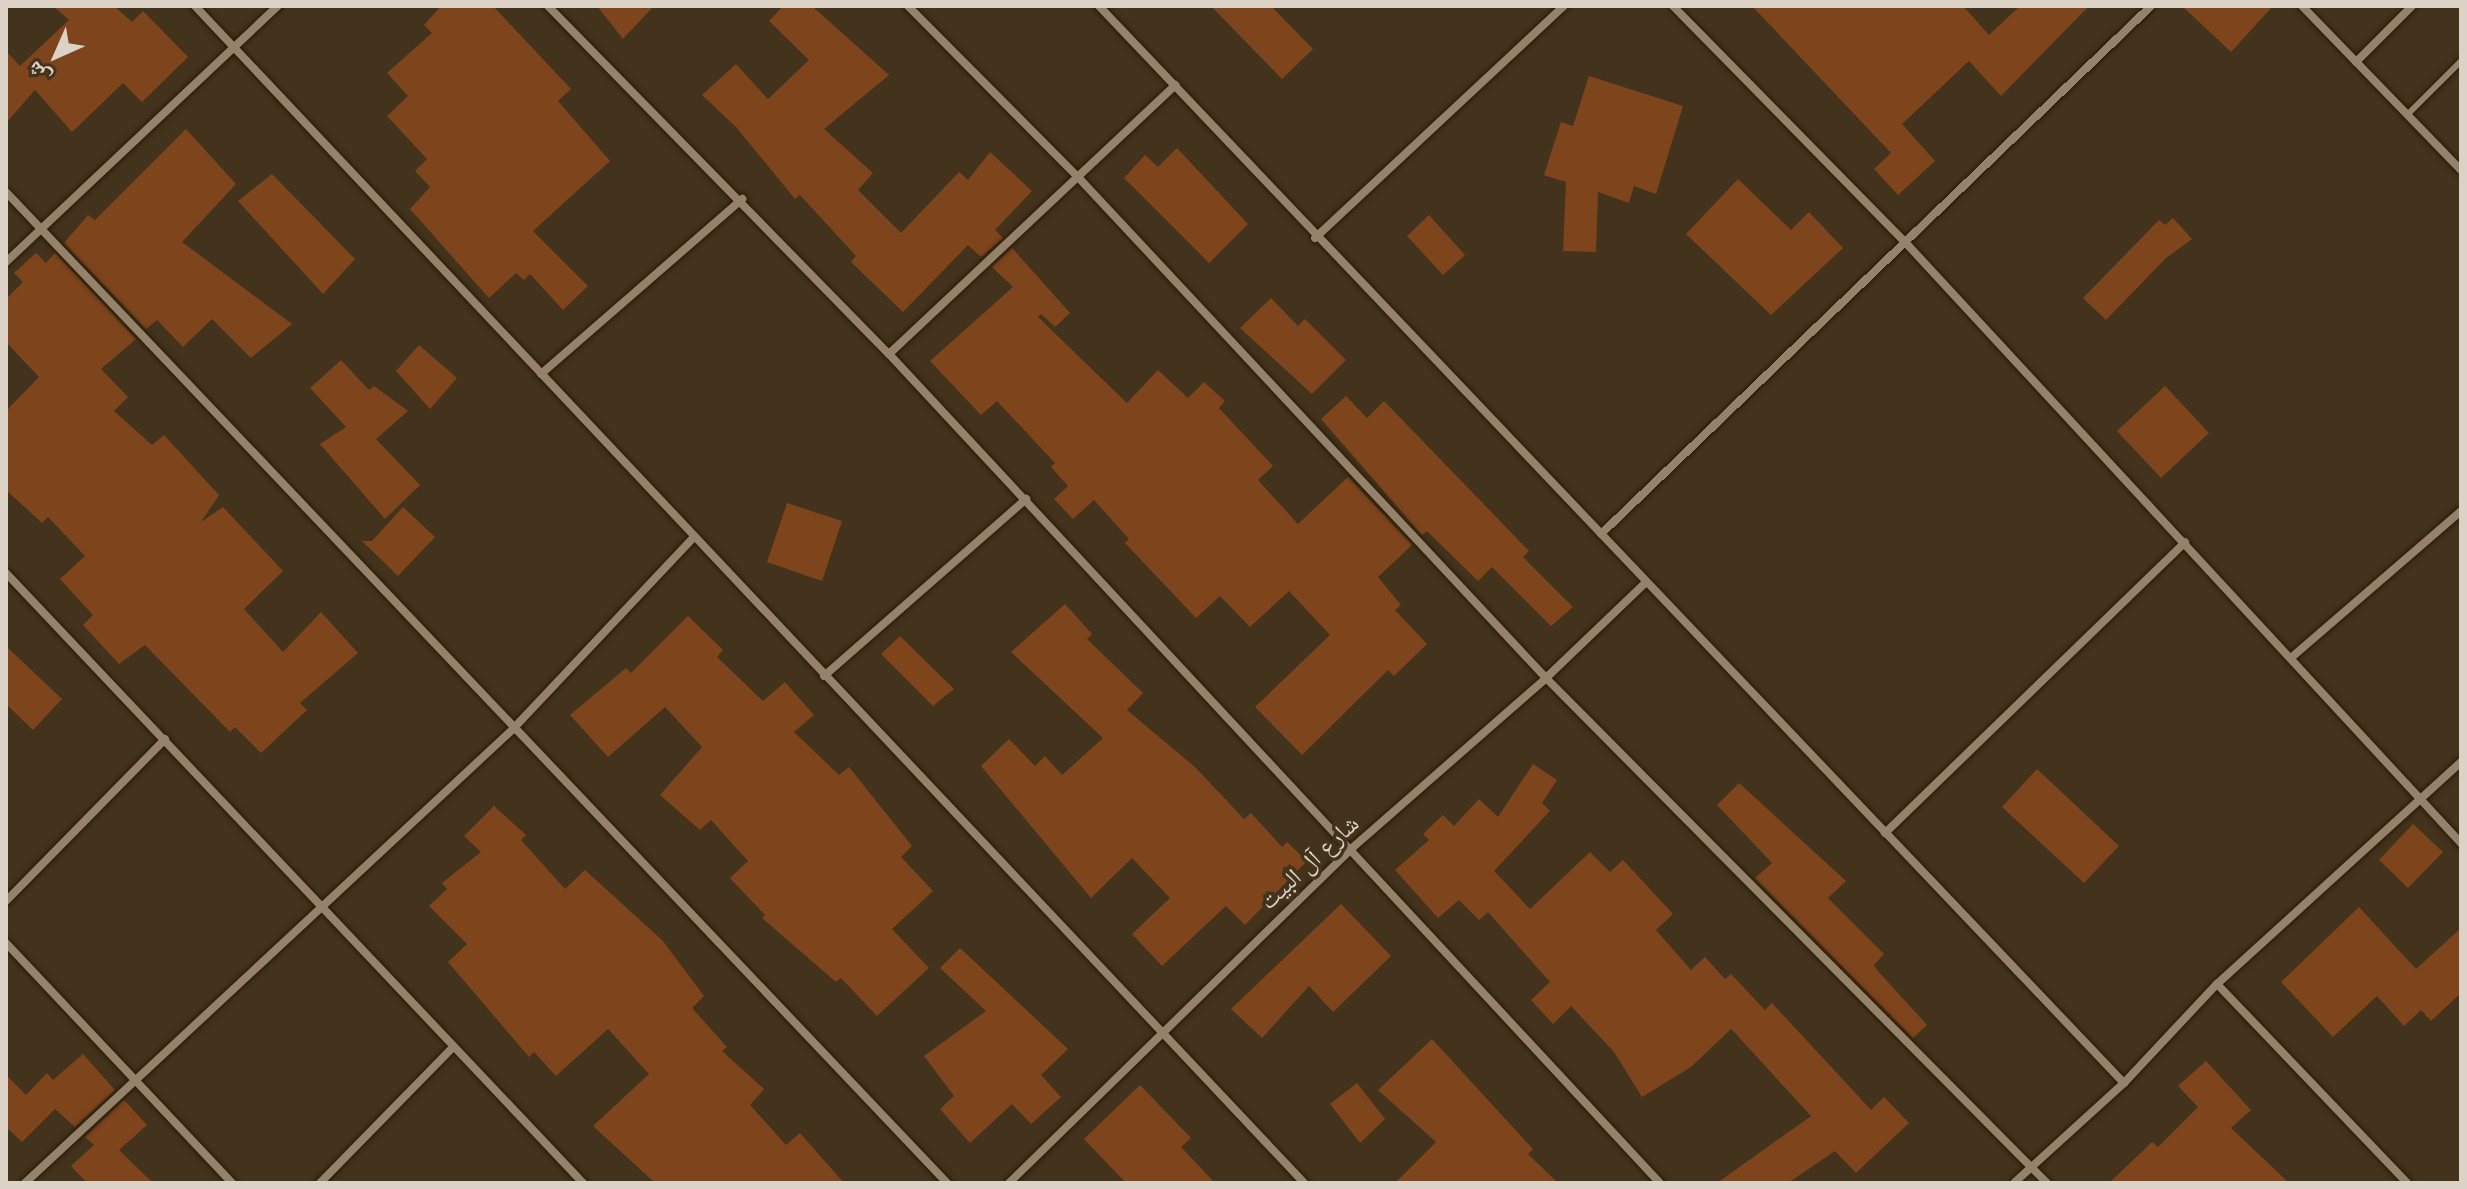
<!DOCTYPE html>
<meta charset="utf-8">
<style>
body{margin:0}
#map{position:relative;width:2467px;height:1189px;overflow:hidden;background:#43331d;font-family:Helvetica,"Noto Naskh Arabic",sans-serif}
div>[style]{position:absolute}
.building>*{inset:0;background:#7e441c}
.roads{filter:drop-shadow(0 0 2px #291a05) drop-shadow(0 0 2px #291a05)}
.service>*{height:6px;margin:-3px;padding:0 3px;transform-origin:3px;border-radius:3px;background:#95826a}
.minor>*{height:8px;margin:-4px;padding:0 4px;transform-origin:4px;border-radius:4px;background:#95826a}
span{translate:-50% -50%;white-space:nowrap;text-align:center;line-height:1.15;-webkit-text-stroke:7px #43331d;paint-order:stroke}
.street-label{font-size:24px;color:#dcd2c5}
.frame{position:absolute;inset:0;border:8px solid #dcd2c5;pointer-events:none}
.north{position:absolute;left:16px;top:16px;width:80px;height:80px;-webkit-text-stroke:6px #43331d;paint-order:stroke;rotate:225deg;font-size:22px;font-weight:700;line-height:32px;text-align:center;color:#dcd2c5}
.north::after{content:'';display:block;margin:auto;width:28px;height:36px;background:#dcd2c5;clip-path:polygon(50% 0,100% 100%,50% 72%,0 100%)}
</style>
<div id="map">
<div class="building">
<i style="clip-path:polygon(53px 6px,114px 6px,132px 22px,143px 11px,188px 57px,142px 102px,123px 83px,72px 132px,35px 90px,6px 123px,6px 51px,20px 66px,69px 20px)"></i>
<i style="clip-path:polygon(441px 6px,493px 6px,571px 89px,558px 101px,610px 161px,533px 231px,588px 286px,563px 310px,530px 274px,524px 280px,516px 273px,489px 298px,410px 209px,430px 187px,415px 171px,427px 159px,387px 116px,408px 96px,387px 73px,432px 33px,424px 25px)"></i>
<i style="clip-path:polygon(597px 6px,654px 6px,623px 39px)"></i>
<i style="clip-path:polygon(783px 6px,812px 6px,889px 75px,824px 129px,873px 173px,858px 190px,901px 233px,959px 172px,968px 180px,990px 152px,1032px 191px,995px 230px,1003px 238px,981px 257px,968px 245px,903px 312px,851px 262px,856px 256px,800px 195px,795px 199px,736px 127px,702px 95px,736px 64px,768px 99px,809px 60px,769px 21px)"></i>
<i style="clip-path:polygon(1211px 6px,1271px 6px,1313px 49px,1282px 79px)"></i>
<i style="clip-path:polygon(1752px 6px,1963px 6px,1989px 35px,2020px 6px,2089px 6px,2001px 96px,1969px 61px,1902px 124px,1935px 161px,1898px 195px,1874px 169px,1891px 153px)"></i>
<i style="clip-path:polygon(2182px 6px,2273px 6px,2231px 52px)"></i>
<i style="clip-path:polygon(1589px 76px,1683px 106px,1656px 194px,1634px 186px,1629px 203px,1598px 192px,1596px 252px,1563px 251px,1566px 182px,1544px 175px,1561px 122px,1573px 126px)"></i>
<i style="clip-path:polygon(186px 129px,236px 184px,182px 242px,292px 324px,251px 358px,212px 319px,183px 347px,157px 320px,146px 329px,64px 243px,88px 215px,95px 220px)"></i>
<i style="clip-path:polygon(1177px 148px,1248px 224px,1209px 263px,1124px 178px,1145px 155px,1158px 167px)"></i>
<i style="clip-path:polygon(272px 174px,355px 259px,323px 294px,238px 201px)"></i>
<i style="clip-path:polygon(1738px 179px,1791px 230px,1809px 212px,1843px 248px,1771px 315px,1686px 234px)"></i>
<i style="clip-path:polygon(1429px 215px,1465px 255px,1443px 275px,1407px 236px)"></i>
<i style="clip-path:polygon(2173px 218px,2192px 239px,2166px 258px,2106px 320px,2083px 298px,2159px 220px,2165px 225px)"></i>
<i style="clip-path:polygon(1012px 248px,1070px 313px,1055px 327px,1041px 314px,1038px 317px,1127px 403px,1158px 370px,1188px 398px,1204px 382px,1225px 401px,1219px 408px,1273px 466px,1258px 480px,1298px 524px,1348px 477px,1412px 545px,1378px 577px,1401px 605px,1395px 610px,1427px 644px,1394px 676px,1388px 670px,1302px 755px,1255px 707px,1330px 635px,1289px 591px,1250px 627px,1220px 596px,1196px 618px,1125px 543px,1129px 539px,1094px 500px,1073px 519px,1054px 499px,1068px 486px,1051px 467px,1055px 463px,997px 401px,981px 415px,930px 361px,1013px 287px,992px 267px)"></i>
<i style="clip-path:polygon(36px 253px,46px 263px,55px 253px,136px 339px,101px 369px,128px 397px,114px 411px,152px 445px,164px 435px,219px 495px,201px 522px,223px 507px,283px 571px,244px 609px,283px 652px,321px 612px,358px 653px,300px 703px,307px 710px,261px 753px,235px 727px,230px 732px,145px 645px,119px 664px,83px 625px,93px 615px,60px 579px,85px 556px,48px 517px,42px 523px,6px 490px,6px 411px,39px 377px,6px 342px,6px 299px,23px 282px,14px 273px)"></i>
<i style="clip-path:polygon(1271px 298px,1298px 326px,1305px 319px,1346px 360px,1312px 394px,1240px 328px)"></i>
<i style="clip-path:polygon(419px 345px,457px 378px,430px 409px,396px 371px)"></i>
<i style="clip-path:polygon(341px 360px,369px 390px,374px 386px,408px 411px,376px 439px,420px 485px,385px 519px,320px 444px,346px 427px,310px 388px)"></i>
<i style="clip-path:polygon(2165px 386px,2209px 433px,2161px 478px,2117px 431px)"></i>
<i style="clip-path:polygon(1346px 396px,1367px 418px,1384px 401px,1529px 551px,1523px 557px,1573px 607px,1551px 626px,1492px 567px,1478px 581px,1427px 531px,1422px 535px,1321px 419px)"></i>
<i style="clip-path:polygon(787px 503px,842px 521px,822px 581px,767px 562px)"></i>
<i style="clip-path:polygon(403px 507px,435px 537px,398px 576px,362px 541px,372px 541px)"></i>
<i style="clip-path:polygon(1065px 604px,1092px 634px,1087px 639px,1143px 693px,1127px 710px,1195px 767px,1244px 819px,1251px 813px,1282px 847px,1287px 842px,1307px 861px,1245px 925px,1226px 906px,1162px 966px,1132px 934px,1170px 898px,1132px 858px,1091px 898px,981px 766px,1009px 739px,1035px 766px,1045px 756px,1062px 775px,1103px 738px,1011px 652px)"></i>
<i style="clip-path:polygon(688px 616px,723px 650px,717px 657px,763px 701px,785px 682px,814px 715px,794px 732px,839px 775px,849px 767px,912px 846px,901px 857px,933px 891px,892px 929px,929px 968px,877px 1016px,841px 978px,836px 982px,762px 918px,765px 915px,730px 878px,748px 861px,711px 820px,700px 830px,660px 795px,702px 747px,665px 707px,608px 757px,570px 715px,626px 668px,631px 673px)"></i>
<i style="clip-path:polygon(900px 636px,954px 689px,933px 706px,881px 654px)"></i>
<i style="clip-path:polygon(6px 646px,62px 699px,33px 730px,6px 704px)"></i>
<i style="clip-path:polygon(1533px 764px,1557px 780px,1542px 803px,1550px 811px,1494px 871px,1530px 909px,1590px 852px,1610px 872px,1623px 860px,1673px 914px,1656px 930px,1691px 970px,1705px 957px,1725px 979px,1731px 974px,1765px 1010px,1772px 1003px,1871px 1110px,1884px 1097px,1909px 1123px,1856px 1173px,1835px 1151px,1788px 1183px,1717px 1183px,1811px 1116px,1735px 1033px,1731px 1029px,1691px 1067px,1642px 1097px,1614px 1052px,1571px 1006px,1553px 1024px,1531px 1000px,1550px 982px,1488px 912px,1479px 920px,1459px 900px,1438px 918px,1395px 870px,1429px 840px,1423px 834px,1443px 815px,1454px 826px,1479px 799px,1498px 817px)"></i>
<i style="clip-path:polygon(2037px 769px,2119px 846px,2084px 883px,2002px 807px)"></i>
<i style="clip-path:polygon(1739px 783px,1846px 881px,1828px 898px,1884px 954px,1874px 965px,1877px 970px,1927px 1025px,1913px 1038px,1755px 878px,1772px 863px,1717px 805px)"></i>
<i style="clip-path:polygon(494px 806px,526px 835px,521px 840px,565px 889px,585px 870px,663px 941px,704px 996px,692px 1008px,727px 1047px,722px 1051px,764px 1089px,750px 1105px,786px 1145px,800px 1133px,844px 1183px,655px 1183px,593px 1126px,649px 1074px,608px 1029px,556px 1076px,534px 1052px,529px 1057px,448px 962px,467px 944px,429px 906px,447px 889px,442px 883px,481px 852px,464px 836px)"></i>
<i style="clip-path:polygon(2413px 824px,2443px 852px,2408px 888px,2379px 860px)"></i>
<i style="clip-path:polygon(1341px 904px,1391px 956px,1333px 1012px,1309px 986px,1262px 1038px,1231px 1009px)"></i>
<i style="clip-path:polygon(2359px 907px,2416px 969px,2461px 928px,2461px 993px,2431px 1021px,2421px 1010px,2404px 1026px,2377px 996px,2333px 1037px,2281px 982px)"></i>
<i style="clip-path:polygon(960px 948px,1068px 1049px,1041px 1075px,1061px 1097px,1031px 1124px,1012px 1104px,970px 1143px,940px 1109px,954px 1096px,924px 1056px,986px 1011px,940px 968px)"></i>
<i style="clip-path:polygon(1432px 1039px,1533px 1149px,1528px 1154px,1558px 1183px,1395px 1183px,1436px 1142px,1378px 1090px)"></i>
<i style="clip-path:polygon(83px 1054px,115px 1090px,75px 1127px,55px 1109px,22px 1142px,6px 1127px,6px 1075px,26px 1095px,47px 1073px,53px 1080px)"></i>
<i style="clip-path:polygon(2206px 1061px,2251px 1110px,2231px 1128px,2289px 1183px,2109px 1183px,2152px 1142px,2158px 1147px,2198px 1107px,2178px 1086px)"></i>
<i style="clip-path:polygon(1357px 1083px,1385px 1119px,1360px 1143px,1330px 1104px)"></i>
<i style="clip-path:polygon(1140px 1085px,1191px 1138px,1181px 1147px,1215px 1183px,1126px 1183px,1084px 1139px)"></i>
<i style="clip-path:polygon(124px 1100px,147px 1125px,119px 1150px,153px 1183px,87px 1183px,71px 1166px,94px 1145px,85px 1137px)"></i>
</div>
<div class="roads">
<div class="service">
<i style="left:2407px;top:115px;width:76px;rotate:-45deg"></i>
</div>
<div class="minor">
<i style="left:195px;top:6px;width:1617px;rotate:46.7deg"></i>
<i style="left:548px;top:6px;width:487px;rotate:45.6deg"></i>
<i style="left:889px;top:354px;width:1132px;rotate:47.08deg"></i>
<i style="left:908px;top:6px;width:240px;rotate:45.2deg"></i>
<i style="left:1077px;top:176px;width:687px;rotate:46.95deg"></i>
<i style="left:1546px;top:678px;width:711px;rotate:45.23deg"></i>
<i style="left:1099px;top:6px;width:1487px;rotate:46.42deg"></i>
<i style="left:1673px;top:6px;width:331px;rotate:45.5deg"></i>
<i style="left:1905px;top:242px;width:819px;rotate:47.23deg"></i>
<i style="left:2302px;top:6px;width:228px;rotate:45.9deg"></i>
<i style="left:2356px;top:62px;width:79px;rotate:-45deg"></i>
<i style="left:6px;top:192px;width:1367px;rotate:46.48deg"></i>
<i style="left:1315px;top:238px;width:340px;rotate:-43deg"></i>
<i style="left:6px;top:262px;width:374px;rotate:-43.3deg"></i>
<i style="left:889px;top:354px;width:393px;rotate:-43.2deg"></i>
<i style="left:541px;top:374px;width:267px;rotate:-41deg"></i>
<i style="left:1601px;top:534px;width:762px;rotate:-43.83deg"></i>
<i style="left:6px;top:573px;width:840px;rotate:46.59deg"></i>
<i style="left:2292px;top:657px;width:223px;rotate:-40.8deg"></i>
<i style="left:824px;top:676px;width:269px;rotate:-41.2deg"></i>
<i style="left:1885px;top:833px;width:418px;rotate:-44.1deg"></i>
<i style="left:6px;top:901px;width:227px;rotate:-45.5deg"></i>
<i style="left:6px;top:943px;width:330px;rotate:46.7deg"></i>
<i style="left:2217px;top:984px;width:275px;rotate:46.3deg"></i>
<i style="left:25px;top:1183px;width:665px;rotate:-42.93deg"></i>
<i style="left:512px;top:730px;width:265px;rotate:-46.7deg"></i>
<i style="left:320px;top:1183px;width:190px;rotate:-45.6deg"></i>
<i style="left:1009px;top:1183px;width:478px;rotate:-44.3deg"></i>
<i style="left:1351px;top:849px;width:259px;rotate:-41.2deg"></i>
<i style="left:1546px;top:678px;width:139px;rotate:-43.8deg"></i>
<i style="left:2014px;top:1183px;width:149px;rotate:-42.3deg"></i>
<i style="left:2124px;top:1083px;width:136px;rotate:-46.8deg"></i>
<i style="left:2217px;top:984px;width:330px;rotate:-42.3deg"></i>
</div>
</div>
<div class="street-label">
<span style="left:1309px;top:862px;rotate:-43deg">شارع آل البيت</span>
</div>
<div class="frame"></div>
<div class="north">ش</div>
</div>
